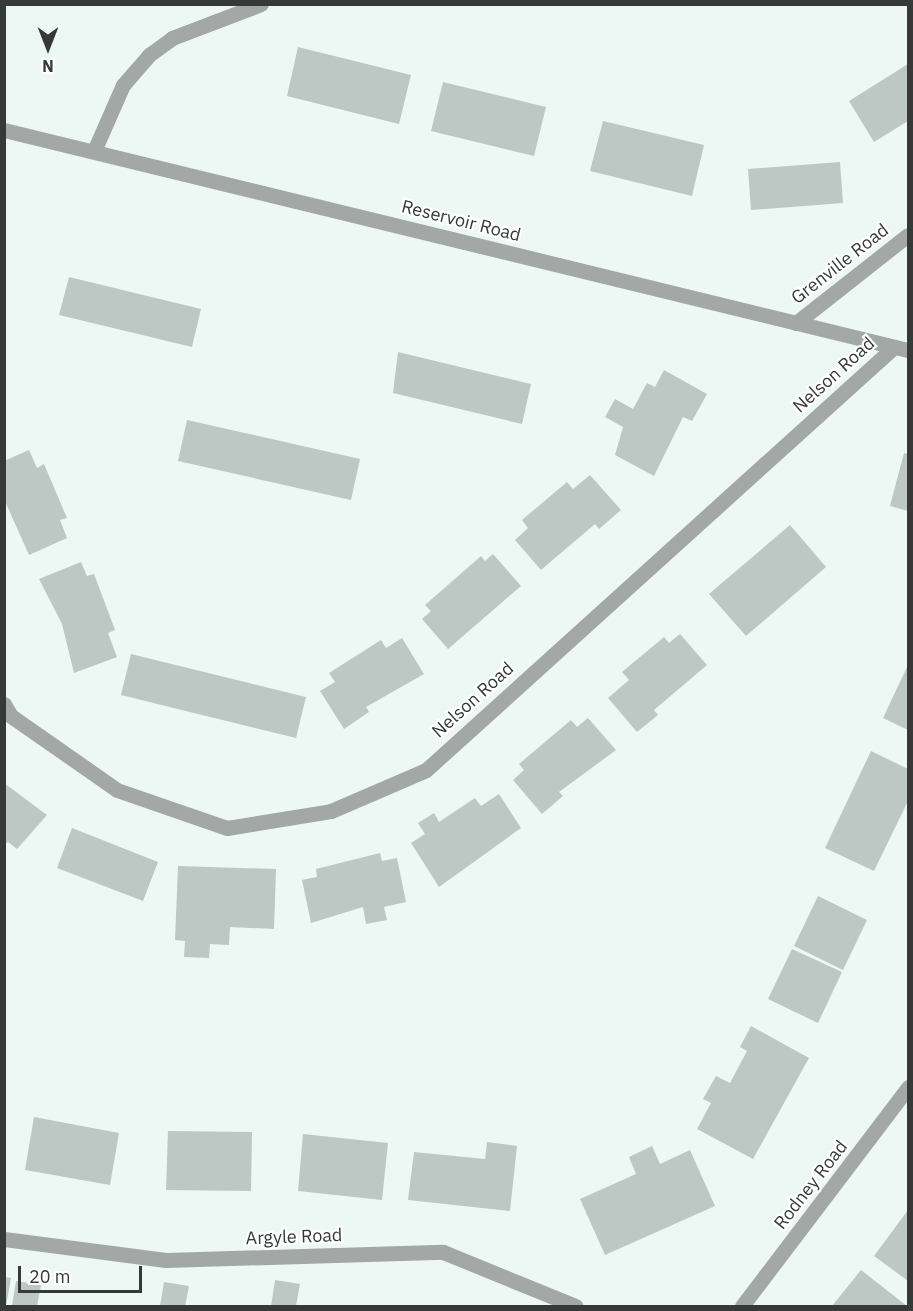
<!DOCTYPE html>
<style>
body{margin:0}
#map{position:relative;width:913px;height:1311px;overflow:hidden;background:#edf8f4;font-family:"IBM Plex Sans",sans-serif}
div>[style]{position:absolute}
.building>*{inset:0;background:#bdc7c3}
.street>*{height:15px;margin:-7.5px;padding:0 7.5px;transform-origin:7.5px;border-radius:7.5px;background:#a3a8a6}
span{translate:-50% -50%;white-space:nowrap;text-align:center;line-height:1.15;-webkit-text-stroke:4.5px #fff;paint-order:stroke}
.street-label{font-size:18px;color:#353937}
.frame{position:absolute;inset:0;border:6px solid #353937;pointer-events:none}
.north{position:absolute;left:18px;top:18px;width:60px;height:60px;-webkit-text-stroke:4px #fff;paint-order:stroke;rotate:180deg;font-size:16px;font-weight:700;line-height:24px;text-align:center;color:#353937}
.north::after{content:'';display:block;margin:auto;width:21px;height:27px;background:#353937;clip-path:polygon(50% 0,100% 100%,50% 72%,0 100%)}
.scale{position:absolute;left:18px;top:1266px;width:124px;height:27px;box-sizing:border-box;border:3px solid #353937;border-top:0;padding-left:8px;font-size:18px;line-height:21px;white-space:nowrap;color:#353937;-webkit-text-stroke:4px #fff;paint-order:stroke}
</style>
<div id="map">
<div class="building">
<i style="clip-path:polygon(298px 47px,411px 75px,399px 124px,287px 96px)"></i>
<i style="clip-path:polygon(908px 64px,908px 121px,874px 142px,849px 101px)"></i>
<i style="clip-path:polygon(443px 82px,546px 107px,534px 156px,431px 131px)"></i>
<i style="clip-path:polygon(603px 121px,704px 145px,692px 196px,590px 171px)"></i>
<i style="clip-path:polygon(840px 162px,843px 203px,751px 210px,748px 169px)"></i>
<i style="clip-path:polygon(69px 277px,201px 309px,192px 347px,59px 315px)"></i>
<i style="clip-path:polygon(398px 352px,531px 384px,522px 424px,393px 393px)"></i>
<i style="clip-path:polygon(664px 370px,707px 394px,692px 421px,683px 417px,654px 476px,615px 455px,623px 427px,605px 417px,615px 399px,633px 409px,647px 383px,655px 387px)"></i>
<i style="clip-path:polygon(187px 420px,360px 459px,351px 500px,178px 461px)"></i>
<i style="clip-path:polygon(29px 450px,37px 468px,44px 464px,67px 518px,60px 520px,67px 538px,29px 555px,4px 499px,4px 461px)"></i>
<i style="clip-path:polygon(904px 453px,908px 454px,908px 511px,890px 506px)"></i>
<i style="clip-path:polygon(590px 475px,621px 510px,599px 529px,595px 524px,541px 570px,515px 540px,528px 528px,522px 520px,567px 482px,573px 489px)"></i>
<i style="clip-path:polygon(790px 525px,826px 567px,746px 636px,709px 594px)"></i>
<i style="clip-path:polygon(493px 554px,521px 586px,448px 649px,422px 619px,431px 611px,425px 605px,481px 556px,485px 561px)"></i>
<i style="clip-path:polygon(81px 562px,87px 576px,94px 574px,115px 630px,108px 633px,117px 657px,74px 673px,62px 624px,39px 579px)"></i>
<i style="clip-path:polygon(680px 634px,707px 665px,654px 710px,658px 715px,637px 732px,608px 698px,629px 680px,622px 672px,664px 637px,669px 643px)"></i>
<i style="clip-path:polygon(402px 638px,424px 674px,366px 707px,369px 712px,344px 729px,320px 691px,335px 682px,329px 673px,381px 640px,386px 648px)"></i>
<i style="clip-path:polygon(131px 654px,306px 697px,296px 738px,121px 695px)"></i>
<i style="clip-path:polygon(908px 665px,908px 730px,883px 718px)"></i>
<i style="clip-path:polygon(588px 718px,616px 750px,559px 792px,563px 796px,542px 814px,513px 780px,524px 770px,519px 764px,571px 720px,577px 727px)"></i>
<i style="clip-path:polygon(871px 751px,908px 769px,908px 801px,874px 871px,825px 848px)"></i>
<i style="clip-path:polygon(4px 783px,47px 815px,17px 849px,8px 842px,4px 845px)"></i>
<i style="clip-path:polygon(499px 794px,521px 828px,439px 887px,411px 843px,425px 834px,418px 823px,434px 813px,439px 822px,475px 798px,481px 806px)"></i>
<i style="clip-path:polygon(72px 828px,158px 862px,143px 901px,57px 868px)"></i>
<i style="clip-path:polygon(380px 853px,382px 861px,397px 858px,406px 902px,384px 907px,387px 920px,366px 924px,363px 907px,311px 923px,302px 880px,317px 877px,316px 869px)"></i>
<i style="clip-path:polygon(178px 866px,276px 869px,274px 929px,230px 927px,229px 945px,210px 944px,209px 958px,184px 957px,185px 941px,175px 940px)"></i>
<i style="clip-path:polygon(818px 896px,867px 920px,843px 970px,794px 946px)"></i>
<i style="clip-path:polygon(792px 949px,842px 972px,818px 1023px,768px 999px)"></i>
<i style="clip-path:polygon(751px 1026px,809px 1058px,753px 1159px,697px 1129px,711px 1103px,703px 1099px,716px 1076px,730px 1083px,747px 1051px,740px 1047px)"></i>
<i style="clip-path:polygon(34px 1117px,119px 1133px,110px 1185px,25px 1170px)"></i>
<i style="clip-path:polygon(168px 1131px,252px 1132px,251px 1191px,166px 1190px)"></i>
<i style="clip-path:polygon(303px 1134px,388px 1143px,382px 1200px,298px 1191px)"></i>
<i style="clip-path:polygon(487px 1142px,517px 1146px,510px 1211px,408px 1200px,414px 1152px,485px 1159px)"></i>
<i style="clip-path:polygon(652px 1146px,660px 1164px,690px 1150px,715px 1206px,605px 1255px,580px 1199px,636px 1174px,629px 1157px)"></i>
<i style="clip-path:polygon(908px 1210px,908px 1281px,874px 1256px)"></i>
<i style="clip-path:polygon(861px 1270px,907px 1306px,832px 1306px)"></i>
<i style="clip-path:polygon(4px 1277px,11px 1278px,6px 1306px,4px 1306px)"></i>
<i style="clip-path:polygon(275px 1280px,300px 1284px,296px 1306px,271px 1306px)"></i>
<i style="clip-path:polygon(16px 1281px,41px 1285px,37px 1306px,12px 1306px)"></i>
<i style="clip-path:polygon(164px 1282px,189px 1286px,185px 1306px,160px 1306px)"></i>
</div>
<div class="street">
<i style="left:4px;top:130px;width:930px;rotate:13.68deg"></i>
<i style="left:94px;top:151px;width:72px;rotate:-66.3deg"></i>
<i style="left:123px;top:85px;width:40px;rotate:-49deg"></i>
<i style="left:149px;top:55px;width:29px;rotate:-36deg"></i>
<i style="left:172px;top:38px;width:95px;rotate:-20.9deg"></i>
<i style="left:796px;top:323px;width:142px;rotate:-38.2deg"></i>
<i style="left:4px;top:704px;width:14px;rotate:60deg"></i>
<i style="left:11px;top:716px;width:129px;rotate:34.9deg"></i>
<i style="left:117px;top:790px;width:116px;rotate:19.1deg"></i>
<i style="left:227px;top:828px;width:105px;rotate:-9.3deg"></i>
<i style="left:331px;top:811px;width:103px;rotate:-23.3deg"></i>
<i style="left:426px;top:770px;width:631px;rotate:-42.11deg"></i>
<i style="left:4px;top:1239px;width:163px;rotate:7.4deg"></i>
<i style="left:166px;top:1260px;width:277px;rotate:-1.7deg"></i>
<i style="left:443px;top:1252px;width:143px;rotate:22.2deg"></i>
<i style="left:742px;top:1306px;width:275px;rotate:-52.8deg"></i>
</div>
<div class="street-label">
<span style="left:461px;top:221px;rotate:14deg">Reservoir Road</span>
<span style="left:840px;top:264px;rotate:-38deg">Grenville Road</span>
<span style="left:834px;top:375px;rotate:-42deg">Nelson Road</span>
<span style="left:473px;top:700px;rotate:-42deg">Nelson Road</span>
<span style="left:811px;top:1185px;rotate:-52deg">Rodney Road</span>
<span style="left:294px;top:1237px;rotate:-2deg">Argyle Road</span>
</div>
<div class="frame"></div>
<div class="north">N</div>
<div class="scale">20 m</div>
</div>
